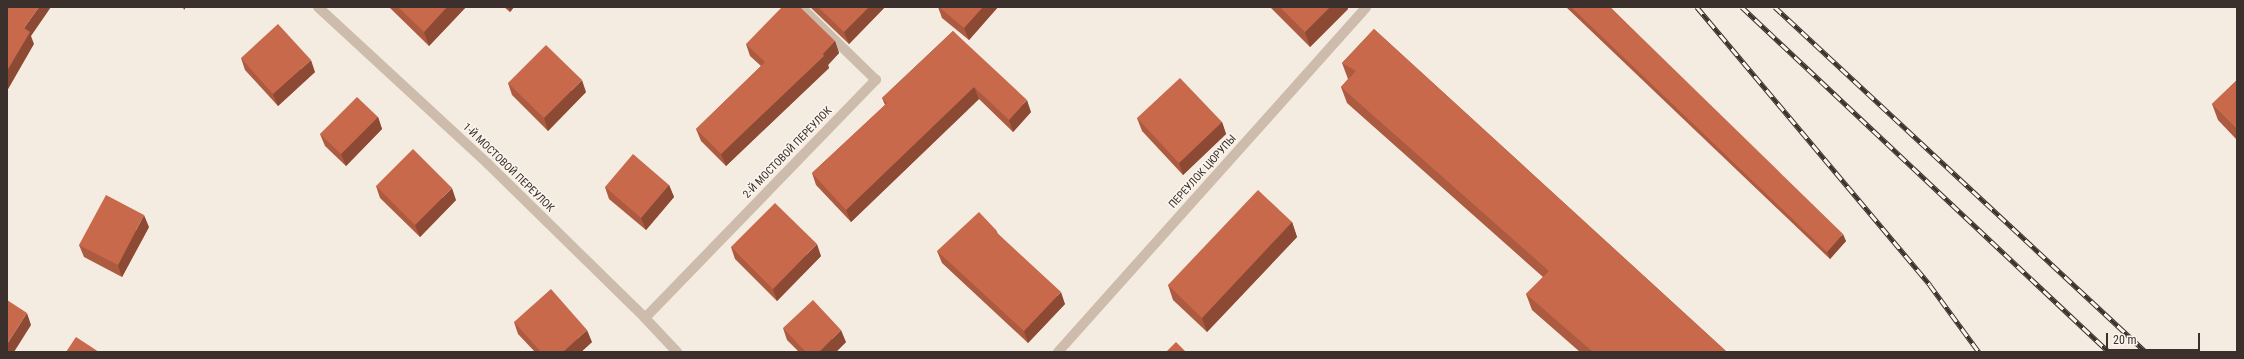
<!DOCTYPE html>
<meta charset="utf-8">
<style>
body{margin:0}
#map{position:relative;width:2244px;height:359px;overflow:hidden;background:#f4ebe1;font-family:"Roboto Condensed",sans-serif}
div>[style]{position:absolute}
.minor>*{height:10px;margin:-5px;padding:0 5px;transform-origin:5px;border-radius:5px;background:#cdbbac}
.tertiary>*{height:10px;margin:-5px;padding:0 5px;transform-origin:5px;border-radius:5px;background:#cdbbac}
.rail>*{height:4.5px;margin-top:-2.25px;transform-origin:0;background:repeating-linear-gradient(90deg,#fbf5ee 0 9px,#3b302b 0 18px);box-sizing:border-box;border-block:1px solid #3b302b}
.wall>*{inset:0;background:#ac5a40}
.shaded-wall>*{inset:0;background:#8c4a34}
.building>*{inset:0;background:#c8694b}
span{translate:-50% -50%;white-space:nowrap;text-align:center;line-height:1.15;-webkit-text-stroke:3px #fbf5ee;paint-order:stroke}
.street-label{font-size:11px;color:#3b302b}
.frame{position:absolute;inset:0;border:8px solid #3b302b;pointer-events:none}
.scale{position:absolute;left:2106px;top:333px;width:94px;height:18px;box-sizing:border-box;border:2px solid #3b302b;border-top:0;padding-left:5px;font-size:12px;line-height:14px;white-space:nowrap;color:#3b302b;-webkit-text-stroke:3px #fbf5ee;paint-order:stroke}
</style>
<div id="map">
<div class="minor">
<i style="left:645px;top:318px;width:332px;rotate:-45.9deg"></i>
<i style="left:876px;top:80px;width:105px;rotate:-135.8deg"></i>
<i style="left:1058px;top:352px;width:462px;rotate:-48.2deg"></i>
</div>
<div class="tertiary">
<i style="left:318px;top:7px;width:231px;rotate:42.7deg"></i>
<i style="left:488px;top:164px;width:220px;rotate:44.4deg"></i>
<i style="left:645px;top:318px;width:47px;rotate:46.7deg"></i>
</div>
<div class="rail">
<i style="left:1697px;top:7px;width:363px;rotate:50deg"></i>
<i style="left:1930px;top:285px;width:83px;rotate:53.8deg"></i>
<i style="left:1742px;top:7px;width:504px;rotate:43.23deg"></i>
<i style="left:1775px;top:7px;width:507px;rotate:42.92deg"></i>
</div>
<div class="wall">
<i style="clip-path:polygon(389px 7px,466px 7px,429px 46px)"></i>
<i style="clip-path:polygon(504px 7px,514px 7px,510px 12px)"></i>
<i style="clip-path:polygon(810px 7px,885px 7px,849px 44px)"></i>
<i style="clip-path:polygon(938px 7px,998px 7px,969px 40px,942px 18px)"></i>
<i style="clip-path:polygon(1270px 7px,1347px 7px,1348px 9px,1310px 47px)"></i>
<i style="clip-path:polygon(1566px 7px,1610px 7px,1846px 241px,1830px 259px)"></i>
<i style="clip-path:polygon(1374px 29px,1727px 352px,1580px 352px,1532px 310px,1526px 294px,1543px 277px,1347px 103px,1341px 87px,1348px 79px,1342px 63px)"></i>
<i style="clip-path:polygon(953px 31px,1031px 112px,1013px 132px,979px 99px,851px 222px,816px 185px,812px 173px,885px 105px,882px 98px)"></i>
<i style="clip-path:polygon(835px 41px,839px 53px,828px 65px,829px 68px,726px 166px,701px 141px,696px 129px,761px 66px,750px 56px,746px 44px)"></i>
<i style="clip-path:polygon(241px 58px,315px 72px,278px 106px,245px 70px)"></i>
<i style="clip-path:polygon(2237px 80px,2237px 140px,2218px 120px,2212px 104px)"></i>
<i style="clip-path:polygon(508px 83px,586px 92px,548px 131px,512px 95px)"></i>
<i style="clip-path:polygon(378px 117px,382px 129px,346px 166px,325px 146px,320px 134px)"></i>
<i style="clip-path:polygon(1137px 118px,1222px 122px,1226px 134px,1183px 175px,1142px 131px)"></i>
<i style="clip-path:polygon(669px 185px,674px 197px,646px 230px,609px 199px,605px 187px)"></i>
<i style="clip-path:polygon(376px 186px,456px 200px,420px 237px,380px 198px)"></i>
<i style="clip-path:polygon(1292px 222px,1297px 237px,1207px 332px,1173px 300px,1168px 285px)"></i>
<i style="clip-path:polygon(149px 227px,122px 277px,84px 257px,79px 245px)"></i>
<i style="clip-path:polygon(996px 230px,998px 234px,1065px 304px,1028px 343px,942px 263px,937px 251px)"></i>
<i style="clip-path:polygon(731px 247px,821px 256px,777px 301px,735px 259px)"></i>
<i style="clip-path:polygon(514px 322px,592px 342px,581px 352px,535px 352px,518px 334px)"></i>
<i style="clip-path:polygon(783px 328px,846px 342px,836px 352px,799px 352px,787px 340px)"></i>
</div>
<div class="shaded-wall">
<i style="clip-path:polygon(39px 7px,51px 7px,31px 36px,34px 44px,7px 91px,7px 71px,24px 28px)"></i>
<i style="clip-path:polygon(183px 7px,186px 7px,184px 10px)"></i>
<i style="clip-path:polygon(447px 7px,466px 7px,429px 46px,424px 32px)"></i>
<i style="clip-path:polygon(508px 7px,514px 7px,510px 12px)"></i>
<i style="clip-path:polygon(869px 7px,885px 7px,849px 44px,844px 32px)"></i>
<i style="clip-path:polygon(983px 7px,998px 7px,969px 40px,964px 28px)"></i>
<i style="clip-path:polygon(1330px 7px,1347px 7px,1348px 9px,1310px 47px,1305px 32px)"></i>
<i style="clip-path:polygon(835px 41px,839px 53px,828px 65px,829px 68px,726px 166px,721px 154px)"></i>
<i style="clip-path:polygon(311px 60px,315px 72px,278px 106px,273px 94px)"></i>
<i style="clip-path:polygon(582px 80px,586px 92px,548px 131px,544px 118px)"></i>
<i style="clip-path:polygon(974px 87px,979px 99px,851px 222px,846px 210px)"></i>
<i style="clip-path:polygon(1027px 100px,1031px 112px,1013px 132px,1009px 120px)"></i>
<i style="clip-path:polygon(378px 117px,382px 129px,346px 166px,341px 154px)"></i>
<i style="clip-path:polygon(1222px 122px,1226px 134px,1183px 175px,1179px 163px)"></i>
<i style="clip-path:polygon(669px 185px,674px 197px,646px 230px,641px 218px)"></i>
<i style="clip-path:polygon(452px 188px,456px 200px,420px 237px,415px 225px)"></i>
<i style="clip-path:polygon(144px 215px,149px 227px,122px 277px,118px 265px)"></i>
<i style="clip-path:polygon(1292px 222px,1297px 237px,1207px 332px,1202px 318px)"></i>
<i style="clip-path:polygon(1843px 234px,1846px 241px,1830px 259px,1827px 252px)"></i>
<i style="clip-path:polygon(817px 244px,821px 256px,777px 301px,773px 289px)"></i>
<i style="clip-path:polygon(1061px 292px,1065px 304px,1028px 343px,1024px 331px)"></i>
<i style="clip-path:polygon(27px 313px,31px 325px,14px 352px,7px 352px,7px 344px)"></i>
<i style="clip-path:polygon(587px 330px,592px 342px,581px 352px,563px 352px)"></i>
<i style="clip-path:polygon(841px 330px,846px 342px,836px 352px,819px 352px)"></i>
</div>
<div class="building">
<i style="clip-path:polygon(7px 7px,39px 7px,24px 28px,30px 32px,7px 71px)"></i>
<i style="clip-path:polygon(398px 7px,447px 7px,424px 32px)"></i>
<i style="clip-path:polygon(782px 7px,800px 7px,835px 41px,823px 54px,824px 56px,721px 154px,696px 129px,765px 62px,746px 44px)"></i>
<i style="clip-path:polygon(818px 7px,869px 7px,844px 32px)"></i>
<i style="clip-path:polygon(939px 7px,983px 7px,964px 28px)"></i>
<i style="clip-path:polygon(1280px 7px,1330px 7px,1305px 32px)"></i>
<i style="clip-path:polygon(1571px 7px,1610px 7px,1843px 234px,1827px 252px)"></i>
<i style="clip-path:polygon(278px 24px,311px 60px,273px 94px,241px 58px)"></i>
<i style="clip-path:polygon(1374px 29px,1727px 352px,1593px 352px,1526px 294px,1549px 271px,1341px 87px,1356px 71px,1342px 63px)"></i>
<i style="clip-path:polygon(953px 31px,1027px 100px,1009px 120px,974px 87px,846px 210px,812px 173px,887px 103px,882px 98px)"></i>
<i style="clip-path:polygon(546px 45px,582px 80px,544px 118px,508px 83px)"></i>
<i style="clip-path:polygon(1180px 78px,1222px 122px,1179px 163px,1137px 118px)"></i>
<i style="clip-path:polygon(2237px 80px,2237px 129px,2212px 104px)"></i>
<i style="clip-path:polygon(357px 97px,378px 117px,341px 154px,320px 134px)"></i>
<i style="clip-path:polygon(413px 149px,452px 188px,415px 225px,376px 186px)"></i>
<i style="clip-path:polygon(633px 154px,669px 185px,641px 218px,605px 187px)"></i>
<i style="clip-path:polygon(1258px 190px,1292px 222px,1202px 318px,1168px 285px)"></i>
<i style="clip-path:polygon(106px 195px,144px 215px,118px 265px,79px 245px)"></i>
<i style="clip-path:polygon(775px 203px,817px 244px,773px 289px,731px 247px)"></i>
<i style="clip-path:polygon(979px 212px,996px 230px,995px 231px,1061px 292px,1024px 331px,937px 251px)"></i>
<i style="clip-path:polygon(551px 289px,587px 330px,563px 352px,541px 352px,514px 322px)"></i>
<i style="clip-path:polygon(7px 300px,27px 313px,7px 344px)"></i>
<i style="clip-path:polygon(813px 300px,841px 330px,819px 352px,806px 352px,783px 328px)"></i>
<i style="clip-path:polygon(76px 337px,99px 352px,66px 352px)"></i>
<i style="clip-path:polygon(1176px 342px,1186px 352px,1166px 352px)"></i>
</div>
<div class="street-label">
<span style="left:788px;top:153px;rotate:-46deg">2-Й МОСТОВОЙ ПЕРЕУЛОК</span>
<span style="left:508px;top:168px;rotate:44deg">1-Й МОСТОВОЙ ПЕРЕУЛОК</span>
<span style="left:1203px;top:172px;rotate:-48deg">ПЕРЕУЛОК ЦЮРУПЫ</span>
</div>
<div class="frame"></div>
<div class="scale">20 m</div>
</div>
